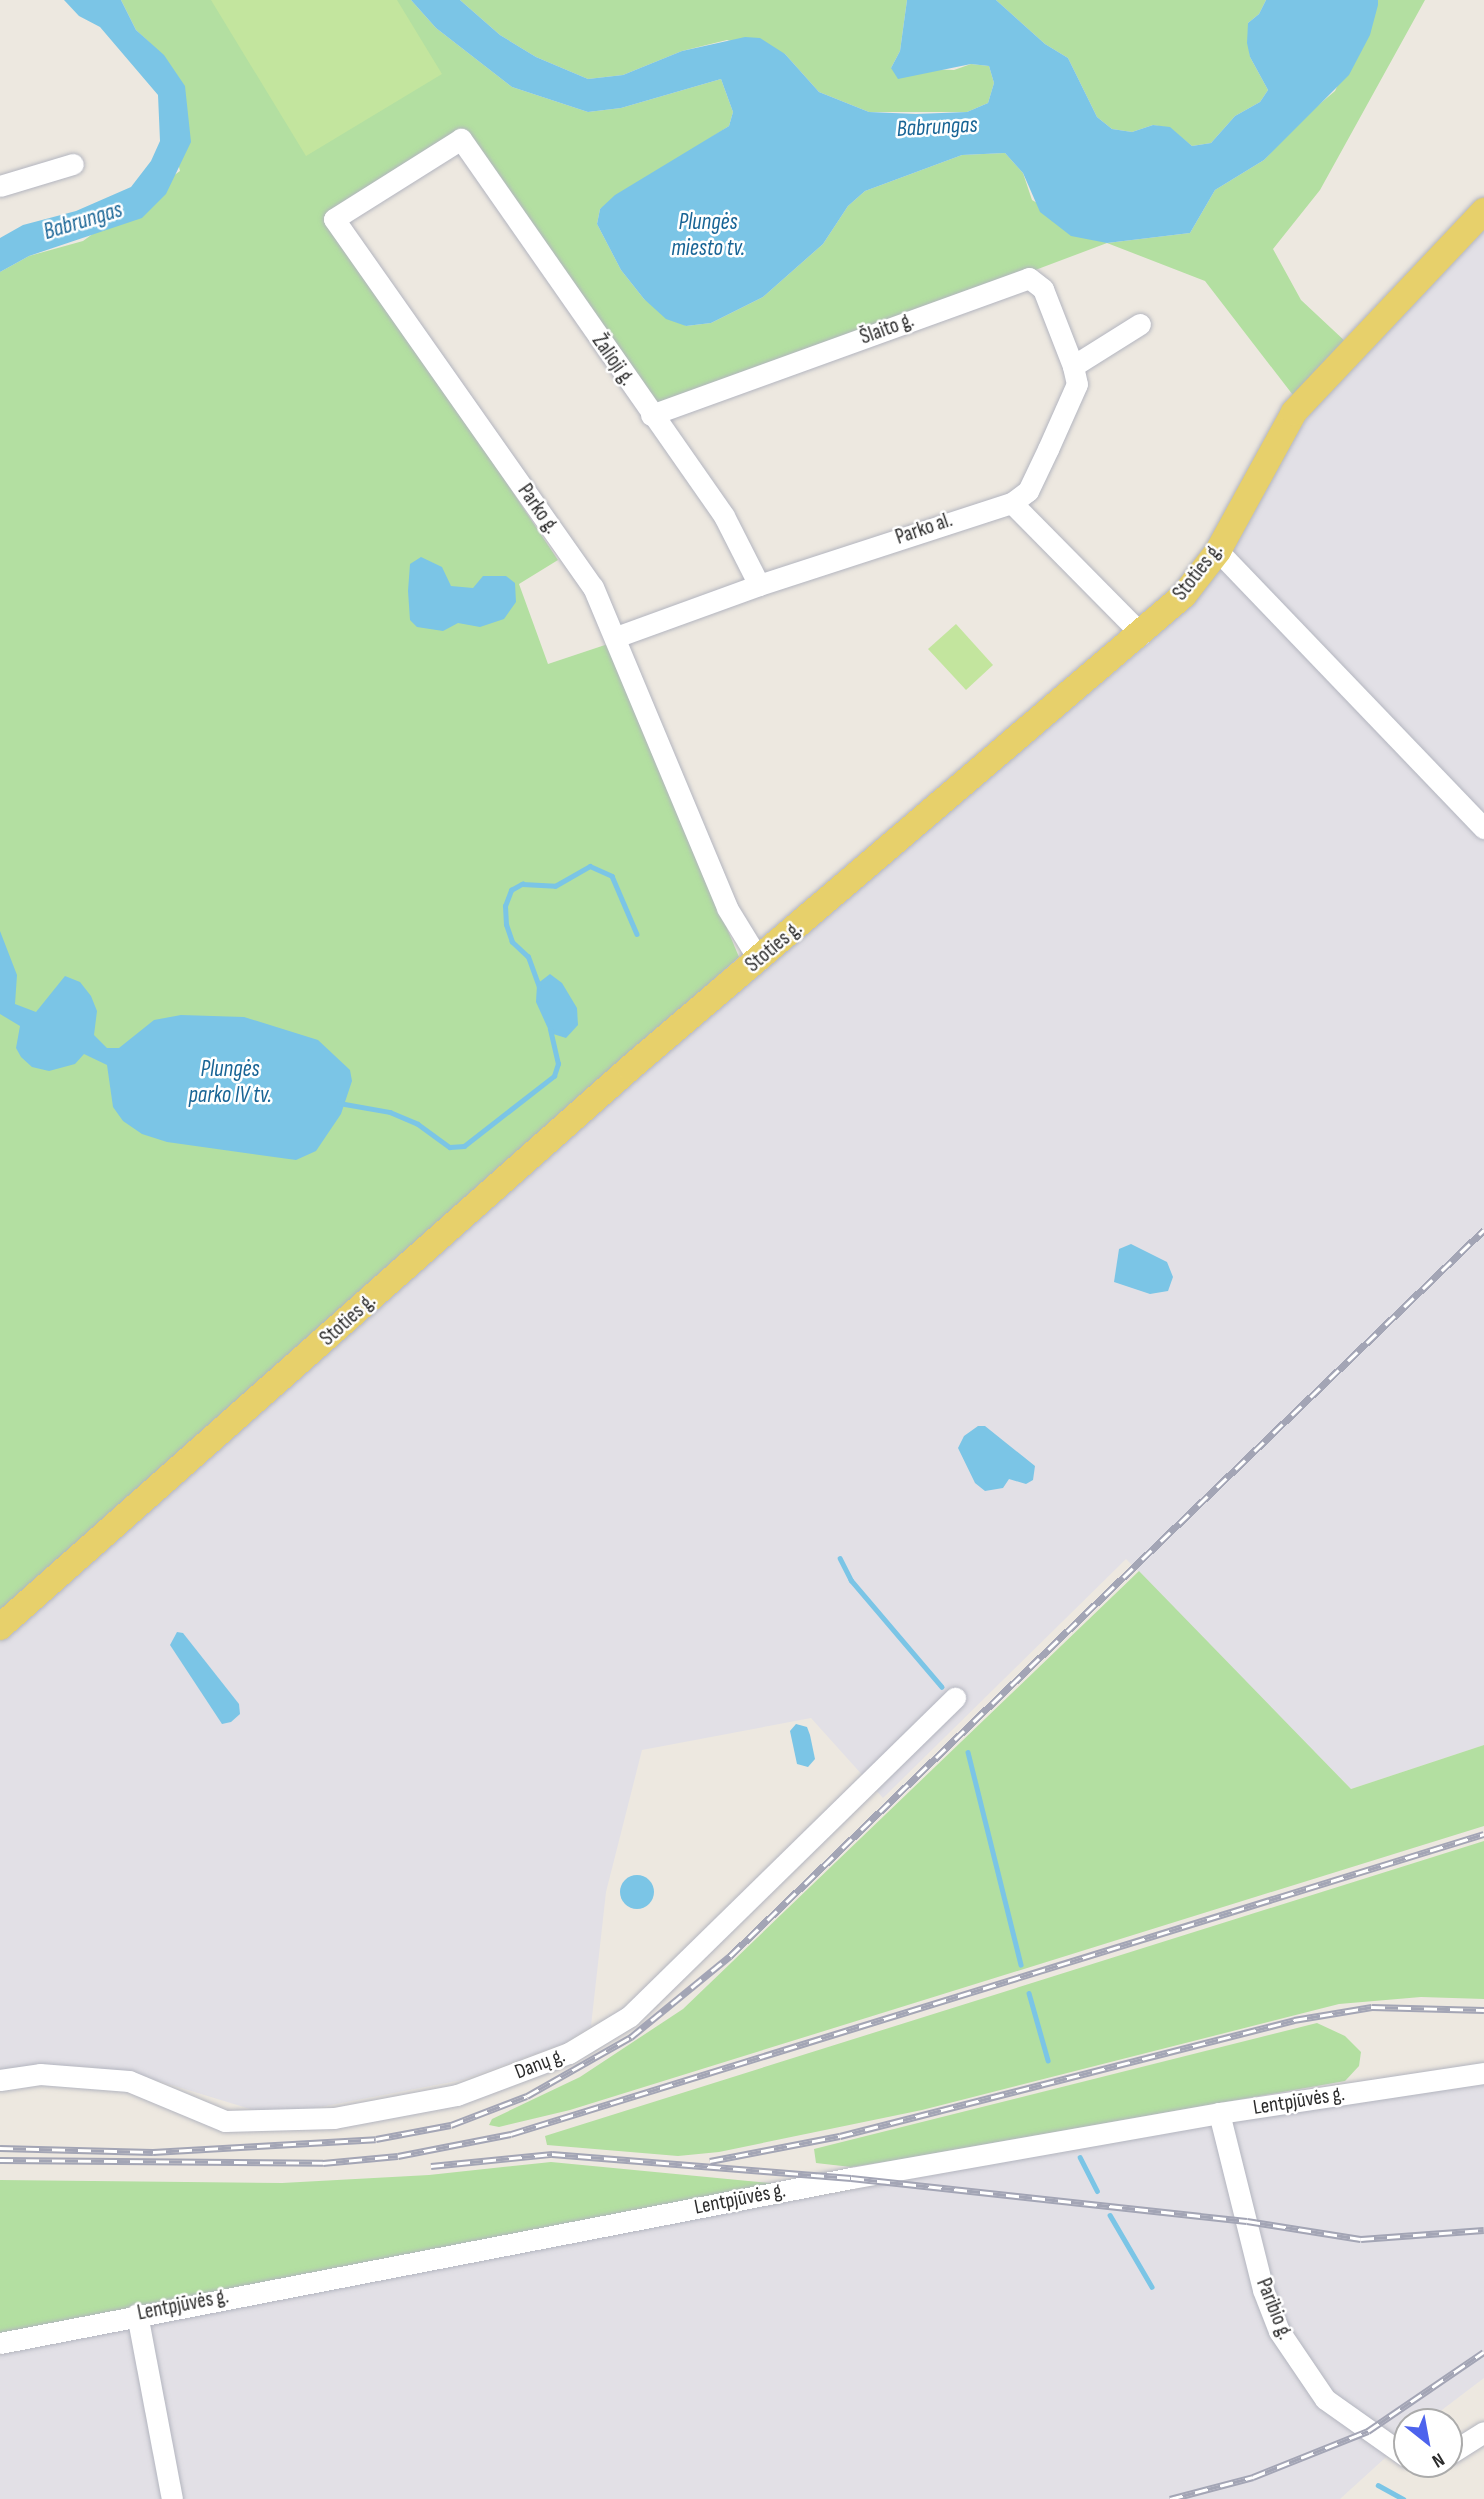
<!DOCTYPE html>
<meta charset="utf-8">
<style>
body{margin:0}
#map{position:relative;width:1484px;height:2499px;overflow:hidden;background:#ede8e0;font-family:"Sofia Sans Condensed",sans-serif}
div>[style]{position:absolute}
.industrial>*{inset:0;background:#e2e0e6}
.green>*{inset:0;background:#b3dfa1}
.pitch>*{inset:0;background:#c3e59e}
.water>*{inset:0;background:#7bc5e6}
.round{border-radius:50%}
.stream>*{height:4.5px;margin:-2.25px;padding:0 2.25px;transform-origin:2.25px;border-radius:2.25px;background:#7bc5e6}
.roads{filter:drop-shadow(0 0 2px #b3b5bf) drop-shadow(0 0 2px #b3b5bf)}
.minor>*{height:21px;margin:-10.5px;padding:0 10.5px;transform-origin:10.5px;border-radius:10.5px;background:#fff}
.major>*{height:26px;margin:-13px;padding:0 13px;transform-origin:13px;border-radius:13px;background:#e7d06b}
.rail>*{height:7px;margin-top:-3.5px;transform-origin:0;background:repeating-linear-gradient(90deg,#fff 0 13px,#a3a5b5 0 26px);box-sizing:border-box;border-block:2px solid #a3a5b5}
span{translate:-50% -50%;white-space:nowrap;text-align:center;line-height:1.15;-webkit-text-stroke:5px #fff;paint-order:stroke}
.street-label{font-size:21px;color:#2c2c2c}
.water-label{font-size:23px;color:#186495;font-style:italic}
.north{position:absolute;left:1393px;top:2408px;width:70px;height:70px;box-sizing:border-box;background:#fff;border:2px solid #ababab;border-radius:50%;rotate:149deg;font-size:19px;font-weight:700;line-height:28px;text-align:center;color:#2c2c2c}
.north::after{content:'';display:block;margin:auto;width:24px;height:32px;background:#4d63ed;clip-path:polygon(50% 0,100% 100%,50% 72%,0 100%)}
</style>
<div id="map">
<div class="industrial">
<i style="clip-path:polygon(1484px 228px,1484px 1745px,1351px 1789px,1126px 1559px,883px 1798px,811px 1718px,642px 1750px,606px 1892px,591px 2026px,565px 2043px,462px 2080px,294px 2112px,257px 2111px,142px 2076px,89px 2067px,40px 2065px,0 2070px,0 1643px,712px 1012px,1152px 641px,1190px 601px,1318px 402px)"></i>
<i style="clip-path:polygon(1484px 2082px,1484px 2378px,1426px 2422px,1407px 2422px,1407px 2438px,1340px 2499px,0 2499px,0 2355px,356px 2282px,1111px 2142px)"></i>
</div>
<div class="green">
<i style="clip-path:polygon(121px 0,411px 0,436px 28px,512px 87px,588px 112px,621px 108px,721px 79px,733px 112px,729px 126px,600px 209px,597px 224px,621px 270px,644px 299px,686px 326px,711px 323px,763px 297px,823px 244px,848px 206px,865px 191px,962px 155px,1005px 153px,1023px 173px,1032px 200px,1107px 243px,1190px 233px,1215px 190px,1264px 160px,1303px 118px,1335px 91px,1378px 0,1425px 0,1320px 190px,1273px 249px,1301px 300px,1347px 343px,1296px 399px,1205px 281px,1107px 243px,651px 415px,463px 136px,329px 217px,558px 560px,519px 584px,548px 664px,608px 644px,739px 957px,0 1612px,0 272px,29px 256px,83px 241px,180px 171px,149px 42px,136px 30px)"></i>
<i style="clip-path:polygon(460px 0,907px 0,900px 51px,891px 68px,954px 70px,971px 64px,989px 66px,994px 83px,988px 103px,967px 112px,869px 112px,819px 92px,785px 54px,727px 40px,682px 51px,623px 75px,588px 79px,536px 57px,500px 35px)"></i>
<i style="clip-path:polygon(996px 0,1266px 0,1259px 14px,1248px 23px,1250px 57px,1268px 90px,1260px 102px,1235px 116px,1211px 143px,1192px 146px,1170px 128px,1153px 125px,1132px 132px,1112px 129px,1097px 117px,1068px 58px,1045px 44px)"></i>
<i style="clip-path:polygon(1139px 1571px,1351px 1789px,1484px 1745px,1484px 1826px,570px 2110px,499px 2127px,489px 2125px,492px 2119px,580px 2077px,683px 2009px)"></i>
<i style="clip-path:polygon(1484px 1841px,1484px 1999px,1421px 1997px,1339px 2004px,922px 2110px,719px 2152px,678px 2156px,547px 2145px,545px 2136px)"></i>
<i style="clip-path:polygon(1317px 2023px,1345px 2036px,1361px 2052px,1359px 2066px,1345px 2081px,891px 2161px,851px 2167px,816px 2163px,814px 2149px)"></i>
<i style="clip-path:polygon(551px 2162px,779px 2184px,0 2334px,0 2180px,282px 2183px,429px 2175px)"></i>
</div>
<div class="pitch">
<i style="clip-path:polygon(211px 0,397px 0,442px 74px,306px 156px)"></i>
<i style="clip-path:polygon(956px 624px,993px 665px,966px 690px,928px 649px)"></i>
</div>
<div class="water">
<i style="clip-path:polygon(64px 0,121px 0,136px 30px,164px 55px,185px 86px,191px 142px,166px 194px,142px 218px,29px 256px,0 272px,0 238px,23px 225px,76px 211px,131px 187px,151px 161px,160px 141px,158px 95px,100px 27px,79px 16px)"></i>
<i style="clip-path:polygon(411px 0,460px 0,500px 35px,536px 57px,588px 79px,623px 75px,682px 51px,745px 37px,760px 38px,785px 54px,819px 92px,869px 112px,916px 114px,967px 112px,988px 103px,994px 83px,989px 66px,971px 64px,898px 79px,891px 68px,900px 51px,907px 0,996px 0,1045px 44px,1068px 58px,1097px 117px,1112px 129px,1132px 132px,1153px 125px,1170px 127px,1192px 146px,1211px 143px,1235px 116px,1260px 102px,1268px 90px,1250px 57px,1247px 43px,1248px 23px,1259px 14px,1266px 0,1378px 0,1378px 5px,1370px 35px,1349px 75px,1264px 160px,1215px 190px,1190px 233px,1107px 243px,1071px 236px,1040px 212px,1023px 173px,1005px 153px,962px 155px,865px 191px,848px 206px,823px 244px,763px 297px,711px 323px,686px 326px,666px 319px,644px 299px,621px 270px,597px 224px,600px 209px,615px 195px,729px 126px,733px 112px,721px 79px,621px 108px,588px 112px,512px 87px,436px 28px)"></i>
<i style="clip-path:polygon(421px 557px,442px 567px,451px 586px,473px 588px,483px 576px,506px 576px,515px 583px,516px 602px,504px 619px,480px 627px,458px 623px,443px 631px,417px 627px,410px 620px,408px 591px,410px 564px)"></i>
<i style="clip-path:polygon(0 931px,17px 975px,15px 1004px,36px 1012px,65px 976px,80px 982px,91px 996px,97px 1011px,94px 1035px,107px 1048px,119px 1048px,154px 1020px,181px 1015px,244px 1017px,318px 1040px,350px 1070px,352px 1081px,341px 1114px,316px 1151px,296px 1160px,167px 1142px,142px 1134px,123px 1121px,113px 1107px,107px 1065px,84px 1054px,75px 1064px,49px 1071px,32px 1067px,21px 1057px,16px 1048px,20px 1026px,0 1014px)"></i>
<i style="clip-path:polygon(550px 974px,562px 983px,577px 1008px,578px 1025px,566px 1038px,550px 1033px,536px 1002px,537px 984px)"></i>
<i style="clip-path:polygon(1131px 1244px,1167px 1262px,1173px 1277px,1168px 1291px,1150px 1294px,1114px 1282px,1119px 1249px)"></i>
<i style="clip-path:polygon(978px 1426px,985px 1426px,1035px 1466px,1033px 1480px,1026px 1484px,1009px 1479px,1003px 1488px,985px 1491px,975px 1483px,958px 1448px,964px 1436px)"></i>
<i style="clip-path:polygon(177px 1632px,183px 1633px,239px 1704px,240px 1714px,231px 1722px,222px 1724px,170px 1645px)"></i>
<i style="clip-path:polygon(796px 1724px,807px 1727px,810px 1735px,815px 1759px,808px 1767px,797px 1764px,790px 1731px)"></i>
<i class="round" style="left:620px;top:1875px;width:34px;height:34px"></i>
</div>
<div class="stream">
<i style="left:539px;top:987px;width:32px;rotate:-110deg"></i>
<i style="left:528px;top:957px;width:22px;rotate:-137deg"></i>
<i style="left:512px;top:942px;width:18px;rotate:-109deg"></i>
<i style="left:506px;top:925px;width:19px;rotate:-93deg"></i>
<i style="left:505px;top:906px;width:17px;rotate:-69deg"></i>
<i style="left:511px;top:890px;width:13px;rotate:-29deg"></i>
<i style="left:522px;top:884px;width:33px;rotate:3deg"></i>
<i style="left:555px;top:886px;width:40px;rotate:-29.7deg"></i>
<i style="left:590px;top:866px;width:24px;rotate:24deg"></i>
<i style="left:612px;top:876px;width:63px;rotate:66.7deg"></i>
<i style="left:339px;top:1103px;width:52px;rotate:10deg"></i>
<i style="left:390px;top:1112px;width:30px;rotate:23deg"></i>
<i style="left:418px;top:1124px;width:39px;rotate:36deg"></i>
<i style="left:450px;top:1147px;width:14px;rotate:-4deg"></i>
<i style="left:464px;top:1146px;width:114px;rotate:-37.9deg"></i>
<i style="left:554px;top:1076px;width:13px;rotate:-72deg"></i>
<i style="left:558px;top:1064px;width:36px;rotate:-103deg"></i>
<i style="left:840px;top:1558px;width:25px;rotate:63deg"></i>
<i style="left:851px;top:1580px;width:140px;rotate:49.6deg"></i>
<i style="left:968px;top:1752px;width:219px;rotate:76deg"></i>
<i style="left:1029px;top:1993px;width:70px;rotate:74.2deg"></i>
<i style="left:1080px;top:2157px;width:38px;rotate:63deg"></i>
<i style="left:1110px;top:2215px;width:83px;rotate:59.7deg"></i>
<i style="left:1378px;top:2485px;width:29px;rotate:29deg"></i>
</div>
<div class="roads">
<div class="minor">
<i style="left:0;top:186px;width:76px;rotate:-16.8deg"></i>
<i style="left:651px;top:415px;width:402px;rotate:-19.9deg"></i>
<i style="left:1029px;top:278px;width:18px;rotate:38deg"></i>
<i style="left:1043px;top:289px;width:83px;rotate:68.7deg"></i>
<i style="left:1012px;top:503px;width:184px;rotate:45.4deg"></i>
<i style="left:1218px;top:551px;width:384px;rotate:46.2deg"></i>
<i style="left:759px;top:585px;width:77px;rotate:-116.9deg"></i>
<i style="left:724px;top:516px;width:460px;rotate:-124.9deg"></i>
<i style="left:461px;top:139px;width:150px;rotate:147.8deg"></i>
<i style="left:334px;top:219px;width:450px;rotate:54.9deg"></i>
<i style="left:593px;top:587px;width:348px;rotate:67.3deg"></i>
<i style="left:727px;top:908px;width:61px;rotate:58.4deg"></i>
<i style="left:616px;top:637px;width:152px;rotate:-20deg"></i>
<i style="left:759px;top:585px;width:266px;rotate:-18deg"></i>
<i style="left:1012px;top:503px;width:20px;rotate:-37deg"></i>
<i style="left:1028px;top:491px;width:47px;rotate:-64.5deg"></i>
<i style="left:1048px;top:449px;width:71px;rotate:-66deg"></i>
<i style="left:1077px;top:384px;width:18px;rotate:-103deg"></i>
<i style="left:1073px;top:366px;width:79px;rotate:-32.1deg"></i>
<i style="left:0;top:2080px;width:40px;rotate:-8.5deg"></i>
<i style="left:40px;top:2074px;width:89px;rotate:4.5deg"></i>
<i style="left:129px;top:2081px;width:104px;rotate:22.6deg"></i>
<i style="left:225px;top:2121px;width:109px;rotate:-1.6deg"></i>
<i style="left:334px;top:2118px;width:125px;rotate:-10.6deg"></i>
<i style="left:457px;top:2095px;width:120px;rotate:-20.6deg"></i>
<i style="left:569px;top:2053px;width:71px;rotate:-31.2deg"></i>
<i style="left:630px;top:2016px;width:455px;rotate:-44.4deg"></i>
<i style="left:1219px;top:2113px;width:182px;rotate:76deg"></i>
<i style="left:1263px;top:2290px;width:44px;rotate:68.7deg"></i>
<i style="left:1279px;top:2331px;width:82px;rotate:55.9deg"></i>
<i style="left:1325px;top:2399px;width:100px;rotate:35.3deg"></i>
<i style="left:137px;top:2314px;width:188px;rotate:79.3deg"></i>
<i style="left:0;top:2343px;width:867px;rotate:-10.97deg"></i>
<i style="left:851px;top:2178px;width:374px;rotate:-10deg"></i>
<i style="left:1219px;top:2113px;width:268px;rotate:-8.6deg"></i>
<i style="left:1449px;top:2454px;width:41px;rotate:-32.2deg"></i>
</div>
<div class="major">
<i style="left:0;top:1627px;width:842px;rotate:-41.58deg"></i>
<i style="left:630px;top:1068px;width:728px;rotate:-40.49deg"></i>
<i style="left:1184px;top:595px;width:56px;rotate:-52.3deg"></i>
<i style="left:1218px;top:551px;width:158px;rotate:-61.3deg"></i>
<i style="left:1294px;top:412px;width:277px;rotate:-46.6deg"></i>
</div>
</div>
<div class="rail">
<i style="left:0;top:2148px;width:153px;rotate:1.5deg"></i>
<i style="left:153px;top:2152px;width:223px;rotate:-3.3deg"></i>
<i style="left:376px;top:2139px;width:76px;rotate:-10.6deg"></i>
<i style="left:451px;top:2125px;width:81px;rotate:-20.9deg"></i>
<i style="left:527px;top:2096px;width:120px;rotate:-29.6deg"></i>
<i style="left:631px;top:2037px;width:128px;rotate:-39.3deg"></i>
<i style="left:730px;top:1956px;width:1047px;rotate:-43.92deg"></i>
<i style="left:0;top:2160px;width:323px;rotate:0.5deg"></i>
<i style="left:323px;top:2163px;width:75px;rotate:-5.3deg"></i>
<i style="left:398px;top:2156px;width:115px;rotate:-11deg"></i>
<i style="left:511px;top:2134px;width:1018px;rotate:-17.14deg"></i>
<i style="left:710px;top:2161px;width:132px;rotate:-10.9deg"></i>
<i style="left:840px;top:2136px;width:469px;rotate:-14.3deg"></i>
<i style="left:1294px;top:2020px;width:79px;rotate:-9.5deg"></i>
<i style="left:1372px;top:2007px;width:112px;rotate:1.5deg"></i>
<i style="left:431px;top:2166px;width:122px;rotate:-5.7deg"></i>
<i style="left:552px;top:2154px;width:300px;rotate:4.6deg"></i>
<i style="left:851px;top:2178px;width:398px;rotate:6.2deg"></i>
<i style="left:1247px;top:2221px;width:115px;rotate:9deg"></i>
<i style="left:1361px;top:2239px;width:123px;rotate:-4.2deg"></i>
<i style="left:1170px;top:2499px;width:86px;rotate:-14.8deg"></i>
<i style="left:1253px;top:2477px;width:124px;rotate:-21.8deg"></i>
<i style="left:1368px;top:2431px;width:140px;rotate:-34.3deg"></i>
</div>
<div class="street-label">
<span style="left:887px;top:329px;rotate:-20deg">Šlaito g.</span>
<span style="left:613px;top:360px;rotate:55deg">Žalioji g.</span>
<span style="left:538px;top:509px;rotate:55deg">Parko g.</span>
<span style="left:924px;top:529px;rotate:-19deg">Parko al.</span>
<span style="left:1198px;top:572px;rotate:-52deg">Stoties g.</span>
<span style="left:774px;top:947px;rotate:-40deg">Stoties g.</span>
<span style="left:348px;top:1320px;rotate:-42deg">Stoties g.</span>
<span style="left:540px;top:2064px;rotate:-21deg">Danų g.</span>
<span style="left:1299px;top:2101px;rotate:-9deg">Lentpjūvės g.</span>
<span style="left:740px;top:2199px;rotate:-11deg">Lentpjūvės g.</span>
<span style="left:183px;top:2305px;rotate:-11deg">Lentpjūvės g.</span>
<span style="left:1274px;top:2309px;rotate:68deg">Paribio g.</span>
</div>
<div class="water-label">
<span style="left:937px;top:127px;rotate:-3deg">Babrungas</span>
<span style="left:83px;top:221px;rotate:-17deg">Babrungas</span>
<span style="left:708px;top:235px">Plungės<br>miesto tv.</span>
<span style="left:230px;top:1082px">Plungės<br>parko IV tv.</span>
</div>
<div class="north">N</div>
</div>
